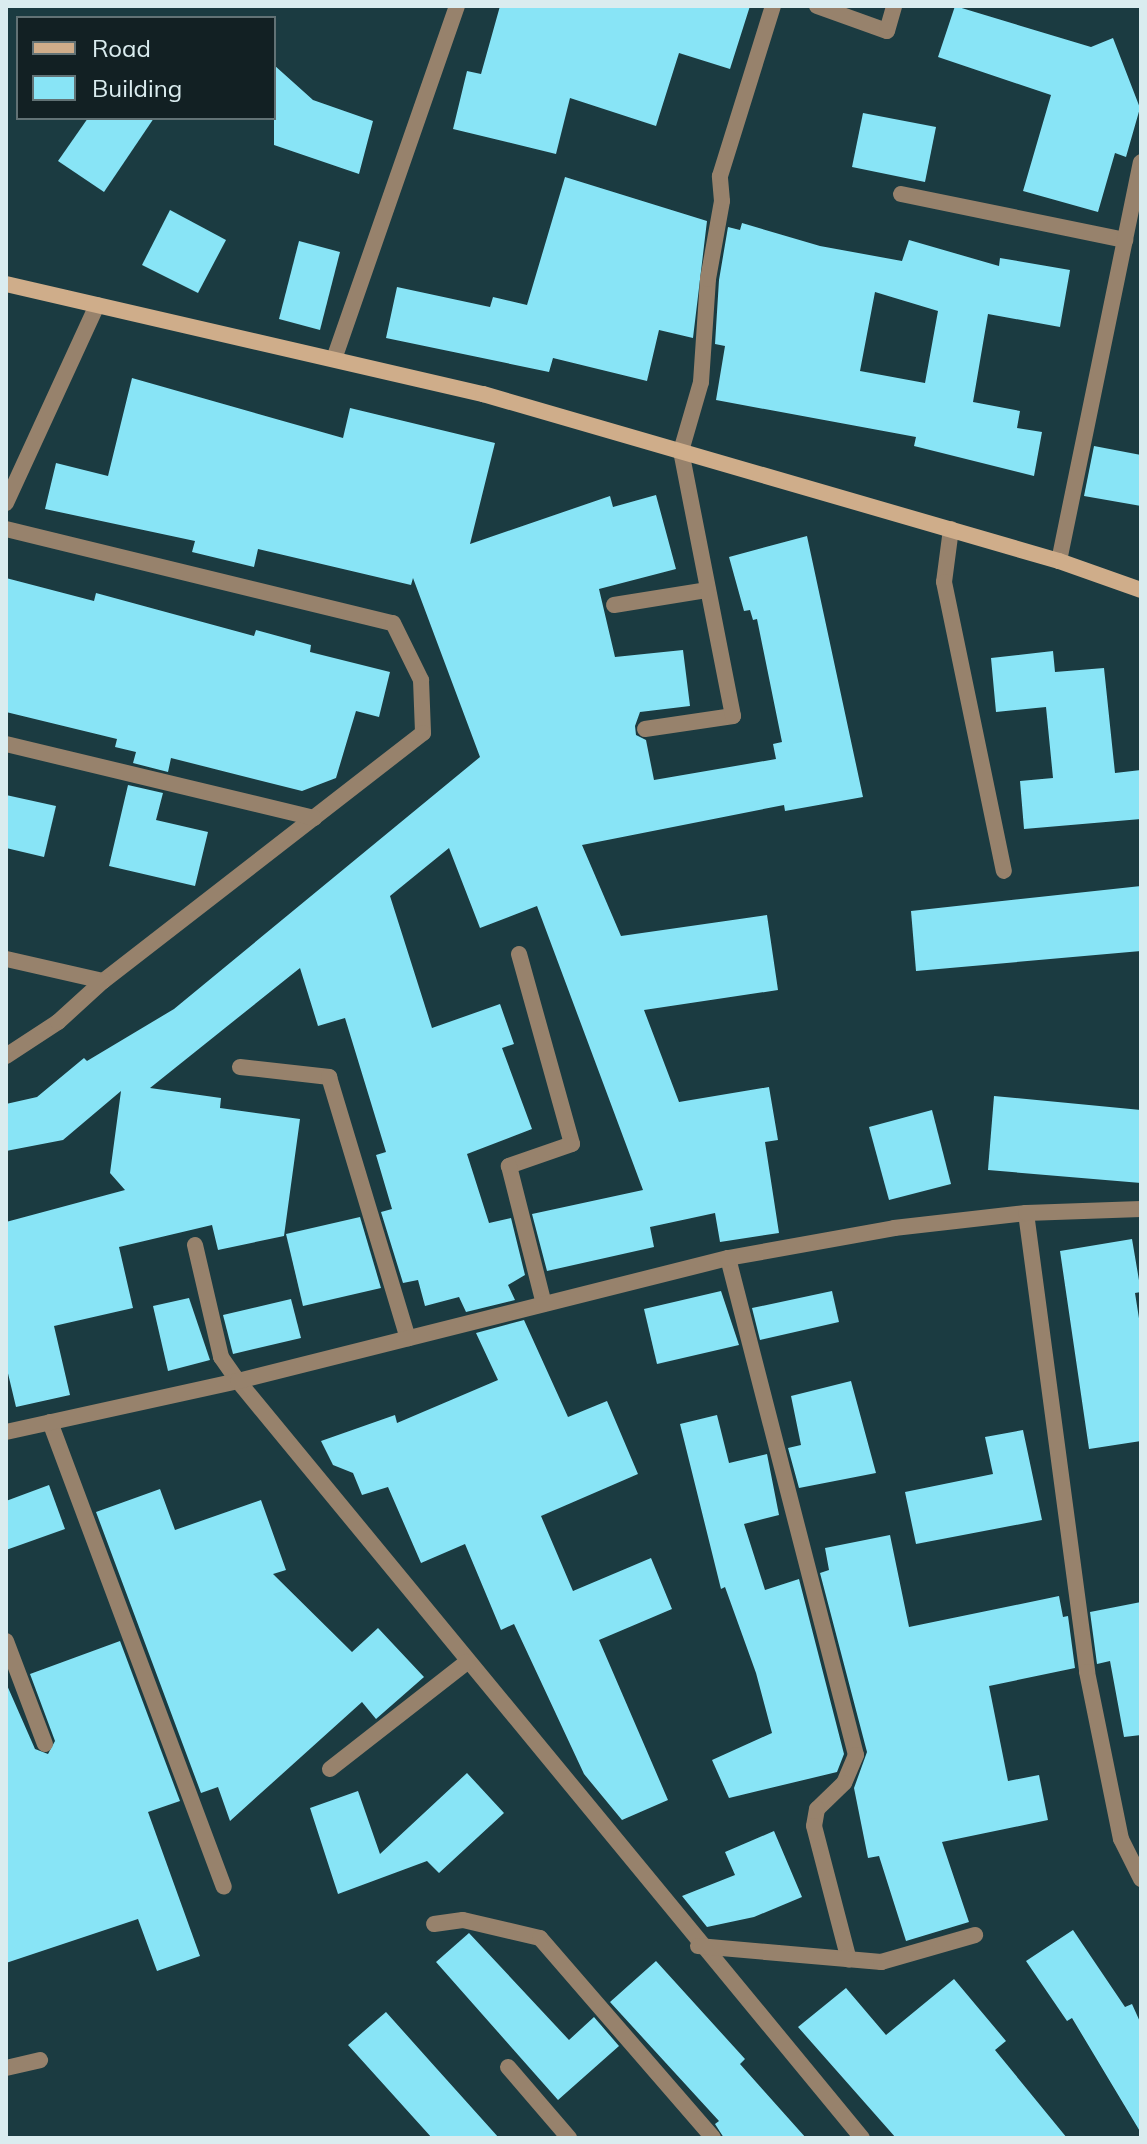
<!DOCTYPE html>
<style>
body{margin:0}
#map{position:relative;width:1147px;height:2144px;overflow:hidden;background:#1b3b41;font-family:Mulish,sans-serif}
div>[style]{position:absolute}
.building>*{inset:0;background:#88e4f6}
.street>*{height:16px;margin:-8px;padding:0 8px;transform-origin:8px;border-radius:8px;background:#97826c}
.secondary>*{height:16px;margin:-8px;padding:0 8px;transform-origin:8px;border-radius:8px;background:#cfad8a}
span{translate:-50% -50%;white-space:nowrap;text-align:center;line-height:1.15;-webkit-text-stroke:8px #122023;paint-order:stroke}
.frame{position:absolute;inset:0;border:8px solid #daecef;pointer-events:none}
.legend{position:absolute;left:16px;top:16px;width:260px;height:104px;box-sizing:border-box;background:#122023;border:2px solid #627275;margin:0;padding:10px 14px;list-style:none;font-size:24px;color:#daecef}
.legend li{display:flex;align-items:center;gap:16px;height:40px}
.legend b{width:40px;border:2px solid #627275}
</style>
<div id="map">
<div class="building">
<i style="clip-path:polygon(500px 6px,750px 6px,730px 69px,679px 53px,656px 126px,570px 98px,556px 154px,453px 129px,467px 71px,481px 74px)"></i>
<i style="clip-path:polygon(955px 6px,1091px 47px,1113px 38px,1140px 108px,1126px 157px,1115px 153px,1098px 212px,1023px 191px,1051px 95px,938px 57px)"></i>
<i style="clip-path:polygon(274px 65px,313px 100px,373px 121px,359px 174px,274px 145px)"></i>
<i style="clip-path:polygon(863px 113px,936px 127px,925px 182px,852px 167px)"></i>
<i style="clip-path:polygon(88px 118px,154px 118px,104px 192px,58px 161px)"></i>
<i style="clip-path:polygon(565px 177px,707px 221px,693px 338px,659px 330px,647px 381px,553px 358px,549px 372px,386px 338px,397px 287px,490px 307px,493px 297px,527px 305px)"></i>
<i style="clip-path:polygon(170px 210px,226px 240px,198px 293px,142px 265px)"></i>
<i style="clip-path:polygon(evenodd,742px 223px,820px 246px,902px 261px,909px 240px,999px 266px,1000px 258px,1070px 270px,1060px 327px,988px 314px,973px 402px,1020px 411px,1017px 428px,1042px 432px,1034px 476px,914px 446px,916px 437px,716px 400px,725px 346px,715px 344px,719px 280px,728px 227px,740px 230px,742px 223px,875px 292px,938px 311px,925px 383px,860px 371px,875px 292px)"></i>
<i style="clip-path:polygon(299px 241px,340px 252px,320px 330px,279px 319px)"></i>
<i style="clip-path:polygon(132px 378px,343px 438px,350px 408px,495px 443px,470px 544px,610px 496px,613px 507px,656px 495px,676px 569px,599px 589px,615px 657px,683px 650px,690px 706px,640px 712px,635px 726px,636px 735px,646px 740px,654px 780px,776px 759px,773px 744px,782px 742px,757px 619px,753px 620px,750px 610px,744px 611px,729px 557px,807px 536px,863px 797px,785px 811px,784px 805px,582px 845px,621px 936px,767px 915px,778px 990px,644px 1010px,679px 1102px,769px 1087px,778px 1140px,765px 1142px,779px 1233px,720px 1242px,715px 1213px,650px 1227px,654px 1247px,547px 1271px,532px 1214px,643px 1190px,537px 906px,480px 928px,449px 848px,390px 896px,432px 1028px,500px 1004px,514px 1044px,502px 1048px,532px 1129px,467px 1154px,489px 1223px,511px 1218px,525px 1275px,508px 1285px,515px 1300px,466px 1312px,459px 1297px,425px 1306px,418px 1280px,403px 1283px,381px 1212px,392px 1209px,376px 1155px,386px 1152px,345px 1018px,318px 1026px,300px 968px,150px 1088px,221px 1098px,220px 1108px,300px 1119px,284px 1236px,218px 1250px,212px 1225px,119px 1247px,133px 1308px,54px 1326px,70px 1395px,16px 1407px,6px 1365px,6px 1222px,125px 1190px,110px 1173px,121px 1091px,63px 1140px,6px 1151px,6px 1104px,37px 1097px,84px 1058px,87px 1061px,174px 1009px,480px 757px,413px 578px,411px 585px,258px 549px,254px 567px,192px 552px,195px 541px,45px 509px,56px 463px,108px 476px)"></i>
<i style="clip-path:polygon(1094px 446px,1141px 455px,1141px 506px,1084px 496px)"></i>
<i style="clip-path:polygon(6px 578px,94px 601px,96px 593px,254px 636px,256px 630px,311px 645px,310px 652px,390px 672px,379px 717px,356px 711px,336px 778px,302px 791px,171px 758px,168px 772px,133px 763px,136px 752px,115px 747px,117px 739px,6px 712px)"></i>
<i style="clip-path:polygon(1053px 651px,1055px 672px,1104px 668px,1115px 773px,1141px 770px,1141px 819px,1024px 829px,1020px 781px,1053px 778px,1046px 707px,996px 712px,991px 658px)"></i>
<i style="clip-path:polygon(128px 785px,163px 793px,156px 820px,208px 832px,195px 886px,109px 866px)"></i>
<i style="clip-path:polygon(6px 795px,56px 806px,44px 857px,6px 848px)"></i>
<i style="clip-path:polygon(1141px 886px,1141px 951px,916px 971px,911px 911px)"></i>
<i style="clip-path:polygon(994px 1096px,1141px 1110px,1141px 1183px,988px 1170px)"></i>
<i style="clip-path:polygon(932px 1110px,951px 1184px,889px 1200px,869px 1127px)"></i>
<i style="clip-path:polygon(360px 1217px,381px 1288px,303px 1306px,286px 1234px)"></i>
<i style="clip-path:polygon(1132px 1239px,1141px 1292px,1135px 1293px,1141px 1331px,1141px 1441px,1089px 1449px,1060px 1251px)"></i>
<i style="clip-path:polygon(721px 1291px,739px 1345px,657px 1364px,644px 1309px)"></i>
<i style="clip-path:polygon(832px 1291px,839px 1322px,760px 1340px,752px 1308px)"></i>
<i style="clip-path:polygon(189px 1298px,210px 1360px,168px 1371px,153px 1306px)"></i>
<i style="clip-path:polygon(291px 1299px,301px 1338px,233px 1354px,223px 1315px)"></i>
<i style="clip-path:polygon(524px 1320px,568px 1417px,607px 1401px,638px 1474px,541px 1516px,573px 1591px,651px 1558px,672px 1609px,599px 1640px,668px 1800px,622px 1820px,584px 1774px,514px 1624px,501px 1630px,465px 1544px,421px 1563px,388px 1487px,362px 1495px,353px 1473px,333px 1465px,321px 1441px,395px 1415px,397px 1423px,498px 1380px,476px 1333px)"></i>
<i style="clip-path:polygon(851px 1381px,876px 1473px,799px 1488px,788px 1448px,801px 1445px,791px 1396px)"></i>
<i style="clip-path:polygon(717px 1415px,729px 1463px,767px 1454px,779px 1515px,744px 1524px,765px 1590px,799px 1579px,844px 1754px,837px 1772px,729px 1798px,712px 1760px,772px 1733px,756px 1673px,725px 1587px,721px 1589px,680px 1424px)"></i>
<i style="clip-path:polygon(1023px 1430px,1042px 1520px,916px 1544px,905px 1492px,993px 1474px,985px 1437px)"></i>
<i style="clip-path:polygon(49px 1485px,65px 1529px,6px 1550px,6px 1501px)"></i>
<i style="clip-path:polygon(160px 1489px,175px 1530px,261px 1500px,286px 1570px,273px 1574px,352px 1652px,378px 1628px,424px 1677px,376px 1719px,362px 1702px,230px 1821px,218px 1787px,201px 1793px,96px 1512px)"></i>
<i style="clip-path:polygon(890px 1535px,909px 1627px,1059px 1596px,1063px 1617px,1068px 1616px,1075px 1668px,989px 1686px,1008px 1781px,1039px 1775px,1048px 1820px,942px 1842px,969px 1922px,906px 1941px,879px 1856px,868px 1858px,854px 1788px,867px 1752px,820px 1573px,829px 1570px,825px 1548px)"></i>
<i style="clip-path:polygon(1141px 1602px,1141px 1735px,1124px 1737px,1110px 1661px,1097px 1664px,1090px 1612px)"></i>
<i style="clip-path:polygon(120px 1641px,180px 1801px,148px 1812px,200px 1956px,157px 1971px,138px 1919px,6px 1963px,6px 1683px,35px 1749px,48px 1754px,55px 1741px,30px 1674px)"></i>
<i style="clip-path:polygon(467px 1773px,504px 1813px,439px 1873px,427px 1861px,338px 1894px,310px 1808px,358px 1791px,380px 1854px)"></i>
<i style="clip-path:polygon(774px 1831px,802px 1897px,754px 1917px,707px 1927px,682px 1896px,735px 1875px,725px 1852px)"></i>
<i style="clip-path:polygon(1073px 1930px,1125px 2007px,1132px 2004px,1141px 2024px,1141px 2133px,1072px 2018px,1067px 2021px,1026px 1961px)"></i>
<i style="clip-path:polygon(469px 1933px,569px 2040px,594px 2017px,619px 2046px,558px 2100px,436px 1962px)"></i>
<i style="clip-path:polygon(656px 1961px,745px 2059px,740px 2064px,806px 2138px,724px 2138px,715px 2124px,719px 2121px,610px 2002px)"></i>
<i style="clip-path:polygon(954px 1979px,1006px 2041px,995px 2050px,1067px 2138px,896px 2138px,798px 2027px,846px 1988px,886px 2035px)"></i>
<i style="clip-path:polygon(386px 2012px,437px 2069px,499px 2138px,432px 2138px,348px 2045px)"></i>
</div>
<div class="street">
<i style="left:817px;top:6px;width:74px;rotate:19.7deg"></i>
<i style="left:887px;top:31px;width:26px;rotate:-74deg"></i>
<i style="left:901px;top:194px;width:229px;rotate:11.6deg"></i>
<i style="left:334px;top:359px;width:374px;rotate:-70.8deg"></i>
<i style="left:6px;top:503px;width:218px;rotate:-65.3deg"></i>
<i style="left:6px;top:529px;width:398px;rotate:13.7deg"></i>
<i style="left:393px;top:623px;width:64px;rotate:63.8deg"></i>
<i style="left:421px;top:680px;width:53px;rotate:87.8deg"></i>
<i style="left:423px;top:733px;width:405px;rotate:142.2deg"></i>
<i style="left:103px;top:981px;width:99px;rotate:-167.2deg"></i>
<i style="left:951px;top:529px;width:53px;rotate:97.5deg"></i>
<i style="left:944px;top:582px;width:295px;rotate:78.3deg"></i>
<i style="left:1059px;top:561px;width:407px;rotate:-78.4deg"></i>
<i style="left:614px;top:605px;width:95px;rotate:-9.1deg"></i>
<i style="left:645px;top:729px;width:89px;rotate:-8.4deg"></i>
<i style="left:733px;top:716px;width:270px;rotate:-101.1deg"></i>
<i style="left:681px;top:451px;width:72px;rotate:-73.8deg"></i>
<i style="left:701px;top:382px;width:103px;rotate:-86.1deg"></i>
<i style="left:708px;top:279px;width:79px;rotate:-79.8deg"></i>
<i style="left:722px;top:201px;width:25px;rotate:-95deg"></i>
<i style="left:720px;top:176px;width:178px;rotate:-72.7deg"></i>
<i style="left:6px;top:744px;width:317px;rotate:13.5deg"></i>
<i style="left:519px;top:954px;width:197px;rotate:74.4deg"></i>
<i style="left:572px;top:1144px;width:67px;rotate:160.8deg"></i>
<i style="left:509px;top:1166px;width:142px;rotate:75.8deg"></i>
<i style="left:6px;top:1056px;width:62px;rotate:-33.2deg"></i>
<i style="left:58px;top:1022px;width:61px;rotate:-42.3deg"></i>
<i style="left:240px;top:1067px;width:90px;rotate:6.4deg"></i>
<i style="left:329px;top:1077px;width:273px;rotate:73.2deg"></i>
<i style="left:1026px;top:1213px;width:463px;rotate:82.4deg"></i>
<i style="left:1087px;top:1672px;width:170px;rotate:78.5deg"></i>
<i style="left:1121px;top:1839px;width:45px;rotate:63.4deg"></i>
<i style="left:195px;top:1245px;width:115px;rotate:76.9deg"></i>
<i style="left:221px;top:1357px;width:29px;rotate:55deg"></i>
<i style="left:238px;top:1381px;width:981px;rotate:50.5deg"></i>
<i style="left:728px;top:1258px;width:513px;rotate:75.56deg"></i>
<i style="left:856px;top:1755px;width:30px;rotate:113deg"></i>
<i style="left:844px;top:1783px;width:37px;rotate:136deg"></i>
<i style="left:817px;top:1809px;width:17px;rotate:100deg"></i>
<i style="left:814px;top:1826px;width:138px;rotate:75.4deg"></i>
<i style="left:50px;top:1422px;width:496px;rotate:69.5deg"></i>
<i style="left:6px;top:1432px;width:238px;rotate:-12.4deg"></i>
<i style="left:238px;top:1381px;width:505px;rotate:-14.09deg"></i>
<i style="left:728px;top:1258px;width:169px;rotate:-10.2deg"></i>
<i style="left:894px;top:1228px;width:133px;rotate:-6.5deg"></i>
<i style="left:1026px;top:1213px;width:115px;rotate:-2deg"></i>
<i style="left:6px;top:1641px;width:110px;rotate:69.3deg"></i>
<i style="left:330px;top:1769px;width:174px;rotate:-38deg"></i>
<i style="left:434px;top:1924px;width:29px;rotate:-8deg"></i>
<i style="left:463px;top:1920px;width:79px;rotate:13.2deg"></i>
<i style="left:540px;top:1938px;width:264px;rotate:49.1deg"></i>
<i style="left:698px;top:1946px;width:184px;rotate:5deg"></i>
<i style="left:881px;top:1962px;width:98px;rotate:-16deg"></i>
<i style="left:508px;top:2067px;width:94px;rotate:49.3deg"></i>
<i style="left:6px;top:2068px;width:35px;rotate:-13deg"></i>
</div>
<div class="secondary">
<i style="left:6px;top:284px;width:490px;rotate:13deg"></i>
<i style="left:483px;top:394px;width:600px;rotate:16.17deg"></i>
<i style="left:1059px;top:561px;width:87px;rotate:19.5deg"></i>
</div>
<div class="frame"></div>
<ul class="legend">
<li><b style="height:10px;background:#cfad8a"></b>Road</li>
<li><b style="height:22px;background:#88e4f6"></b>Building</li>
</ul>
</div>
